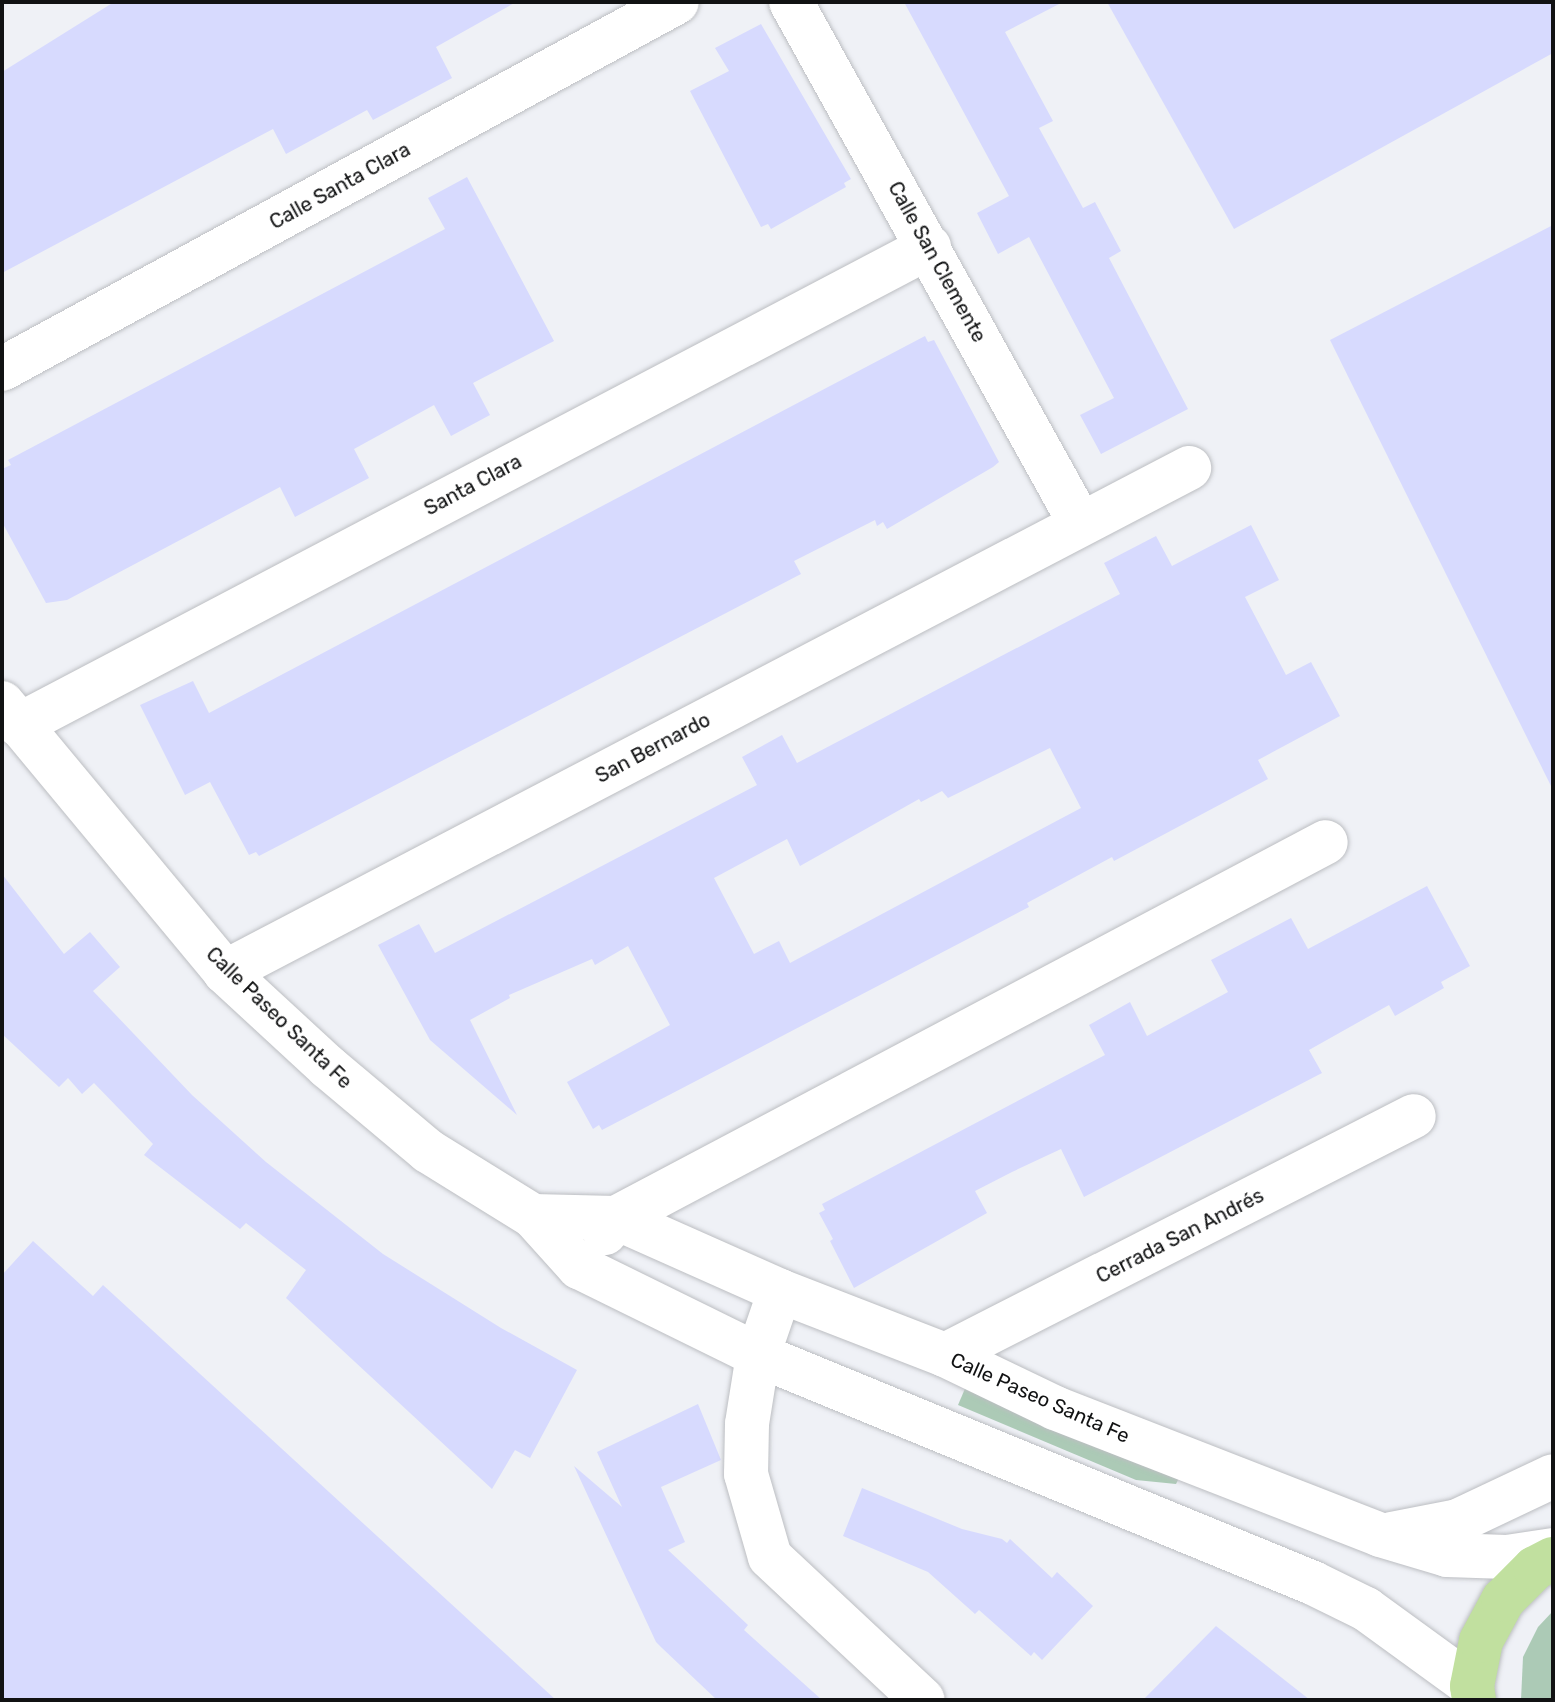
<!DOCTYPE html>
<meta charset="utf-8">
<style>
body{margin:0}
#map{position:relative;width:1555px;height:1702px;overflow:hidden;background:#eff1f6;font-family:Rubik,sans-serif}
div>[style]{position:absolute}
.green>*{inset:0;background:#accab6}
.building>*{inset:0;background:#d7dafe}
.roads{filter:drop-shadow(0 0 2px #bcbec2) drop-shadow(0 0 2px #bcbec2)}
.minor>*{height:44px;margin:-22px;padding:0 22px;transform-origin:22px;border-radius:22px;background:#fff}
.major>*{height:44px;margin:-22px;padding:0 22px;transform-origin:22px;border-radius:22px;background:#c1e09f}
span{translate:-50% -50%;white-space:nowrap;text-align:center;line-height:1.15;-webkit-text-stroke:6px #fff;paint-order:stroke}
.street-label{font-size:20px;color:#111213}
.frame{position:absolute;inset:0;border:4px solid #111213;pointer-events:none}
</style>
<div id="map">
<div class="green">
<i style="clip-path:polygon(967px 1384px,1179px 1478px,1176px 1484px,1136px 1480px,958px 1405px)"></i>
<i style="clip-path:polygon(1553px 1611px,1553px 1700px,1521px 1700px,1523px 1657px,1538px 1627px)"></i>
</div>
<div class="building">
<i style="clip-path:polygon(114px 2px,516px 2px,436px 47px,452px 78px,373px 120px,367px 110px,286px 154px,273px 129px,2px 273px,2px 72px)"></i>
<i style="clip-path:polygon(904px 2px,1063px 2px,1005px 32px,1053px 121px,1039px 128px,1083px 208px,1095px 202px,1121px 251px,1109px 258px,1188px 409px,1101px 454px,1080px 415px,1114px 398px,1029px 237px,998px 254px,977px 213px,1009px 196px)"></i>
<i style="clip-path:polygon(1107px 2px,1553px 2px,1553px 53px,1234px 229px)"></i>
<i style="clip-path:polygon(761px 24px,851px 179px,844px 183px,846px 187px,771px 229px,768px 224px,761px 227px,690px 91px,729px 71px,715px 48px)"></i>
<i style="clip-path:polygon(467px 177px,554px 341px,473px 383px,490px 415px,451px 436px,434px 405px,354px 449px,369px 478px,295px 517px,280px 487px,67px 600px,46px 603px,2px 522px,2px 469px,11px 465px,8px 460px,445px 229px,428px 198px)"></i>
<i style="clip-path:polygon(1553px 225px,1553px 790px,1330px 340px)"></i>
<i style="clip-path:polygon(925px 336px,928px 342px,934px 340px,999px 462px,993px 467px,887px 529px,883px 522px,877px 526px,875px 520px,794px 561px,801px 574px,259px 856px,256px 852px,249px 855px,210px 782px,185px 795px,140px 705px,193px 681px,209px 713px)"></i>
<i style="clip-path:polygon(evenodd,1251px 525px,1279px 580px,1245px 597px,1286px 675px,1311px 662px,1340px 716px,1258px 760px,1268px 779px,1114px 861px,1112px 857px,1027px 903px,1029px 907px,602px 1130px,599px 1125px,593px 1129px,567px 1082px,670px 1025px,628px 946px,595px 965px,592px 959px,509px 995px,510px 998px,470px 1020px,517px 1115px,430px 1040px,378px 945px,419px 924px,435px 953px,757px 785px,742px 757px,782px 735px,797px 763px,1120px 594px,1104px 563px,1156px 536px,1172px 566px,1251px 525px,1050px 748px,1081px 808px,790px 963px,779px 941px,754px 954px,714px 878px,787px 839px,800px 866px,919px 799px,921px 802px,942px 791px,948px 798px,1050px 748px)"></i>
<i style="clip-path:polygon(2px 874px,64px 954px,90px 932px,120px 967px,93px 991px,192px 1095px,266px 1162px,383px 1254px,501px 1328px,577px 1370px,530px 1458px,515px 1450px,492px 1489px,286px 1298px,306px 1270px,246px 1223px,240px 1229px,144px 1155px,153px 1144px,94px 1083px,82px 1094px,68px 1078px,59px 1087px,2px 1034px)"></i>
<i style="clip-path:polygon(1427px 886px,1470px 966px,1441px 982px,1444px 988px,1395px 1016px,1389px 1005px,1309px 1050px,1322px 1073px,1084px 1197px,1061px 1149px,1012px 1172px,975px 1191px,987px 1213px,854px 1288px,830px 1241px,833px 1239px,819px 1213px,825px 1210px,822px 1204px,1105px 1055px,1089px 1025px,1130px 1002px,1147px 1036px,1228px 992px,1211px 960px,1291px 918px,1308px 949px)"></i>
<i style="clip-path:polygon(33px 1241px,93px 1296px,103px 1285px,556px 1700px,2px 1700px,2px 1275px)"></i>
<i style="clip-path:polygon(698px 1404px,721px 1460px,661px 1487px,685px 1542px,668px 1550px,748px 1625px,744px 1630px,822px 1700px,717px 1700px,662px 1648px,656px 1642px,574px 1466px,622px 1507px,597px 1452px)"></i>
<i style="clip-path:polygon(862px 1488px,962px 1529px,1002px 1539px,1007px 1543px,1010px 1539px,1052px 1578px,1057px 1572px,1093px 1606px,1042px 1660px,1034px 1652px,1031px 1656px,979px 1610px,975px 1614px,928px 1572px,843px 1536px)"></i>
<i style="clip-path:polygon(1216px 1626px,1310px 1700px,1143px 1700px)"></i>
</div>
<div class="roads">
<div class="minor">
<i style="left:791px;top:2px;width:596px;rotate:60.98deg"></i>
<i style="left:2px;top:369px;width:768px;rotate:-28.53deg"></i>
<i style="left:2px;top:703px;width:349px;rotate:50.3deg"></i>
<i style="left:225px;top:972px;width:140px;rotate:42.7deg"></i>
<i style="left:328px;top:1067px;width:131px;rotate:40deg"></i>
<i style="left:428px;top:1151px;width:123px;rotate:31.8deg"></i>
<i style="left:533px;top:1216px;width:69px;rotate:48deg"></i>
<i style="left:579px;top:1267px;width:199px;rotate:26.2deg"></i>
<i style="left:758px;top:1355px;width:600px;rotate:22.33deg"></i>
<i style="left:1313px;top:1583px;width:59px;rotate:26.1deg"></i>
<i style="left:1366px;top:1609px;width:131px;rotate:36deg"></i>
<i style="left:19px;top:725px;width:1028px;rotate:-27.71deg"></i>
<i style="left:225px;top:972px;width:1088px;rotate:-27.6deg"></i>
<i style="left:533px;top:1216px;width:83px;rotate:1.4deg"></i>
<i style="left:616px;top:1218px;width:180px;rotate:24deg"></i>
<i style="left:780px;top:1291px;width:177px;rotate:21.2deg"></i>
<i style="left:945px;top:1355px;width:122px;rotate:25.7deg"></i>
<i style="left:1055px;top:1408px;width:349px;rotate:21.3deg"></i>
<i style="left:1380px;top:1535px;width:70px;rotate:16.6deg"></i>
<i style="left:1447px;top:1555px;width:60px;rotate:1.9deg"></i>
<i style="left:1507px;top:1557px;width:47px;rotate:-8.7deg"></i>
<i style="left:605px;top:1233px;width:19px;rotate:-54deg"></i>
<i style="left:616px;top:1218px;width:803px;rotate:-27.9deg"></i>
<i style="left:780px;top:1291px;width:68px;rotate:109deg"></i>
<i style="left:758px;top:1355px;width:70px;rotate:99.1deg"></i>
<i style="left:747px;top:1424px;width:50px;rotate:91.1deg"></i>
<i style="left:746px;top:1474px;width:86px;rotate:73.9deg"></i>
<i style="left:770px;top:1557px;width:209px;rotate:43.1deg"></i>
<i style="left:945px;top:1355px;width:526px;rotate:-27deg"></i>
<i style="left:1391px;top:1534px;width:68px;rotate:-11deg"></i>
<i style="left:1458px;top:1521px;width:105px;rotate:-25.3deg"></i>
</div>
<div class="major">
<i style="left:1474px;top:1700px;width:14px;rotate:-98deg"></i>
<i style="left:1472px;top:1686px;width:46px;rotate:-78.7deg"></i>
<i style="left:1481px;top:1641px;width:47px;rotate:-61.8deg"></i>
<i style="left:1503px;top:1600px;width:45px;rotate:-45deg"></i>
<i style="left:1535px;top:1568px;width:20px;rotate:-27deg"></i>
</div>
</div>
<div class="street-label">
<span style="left:340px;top:186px;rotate:-29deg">Calle Santa Clara</span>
<span style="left:937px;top:262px;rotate:61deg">Calle San Clemente</span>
<span style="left:473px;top:485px;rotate:-28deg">Santa Clara</span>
<span style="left:653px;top:748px;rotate:-28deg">San Bernardo</span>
<span style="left:279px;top:1018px;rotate:44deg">Calle Paseo Santa Fe</span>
<span style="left:1180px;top:1236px;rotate:-27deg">Cerrada San Andrés</span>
<span style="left:1040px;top:1398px;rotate:24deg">Calle Paseo Santa Fe</span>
</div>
<div class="frame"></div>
</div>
